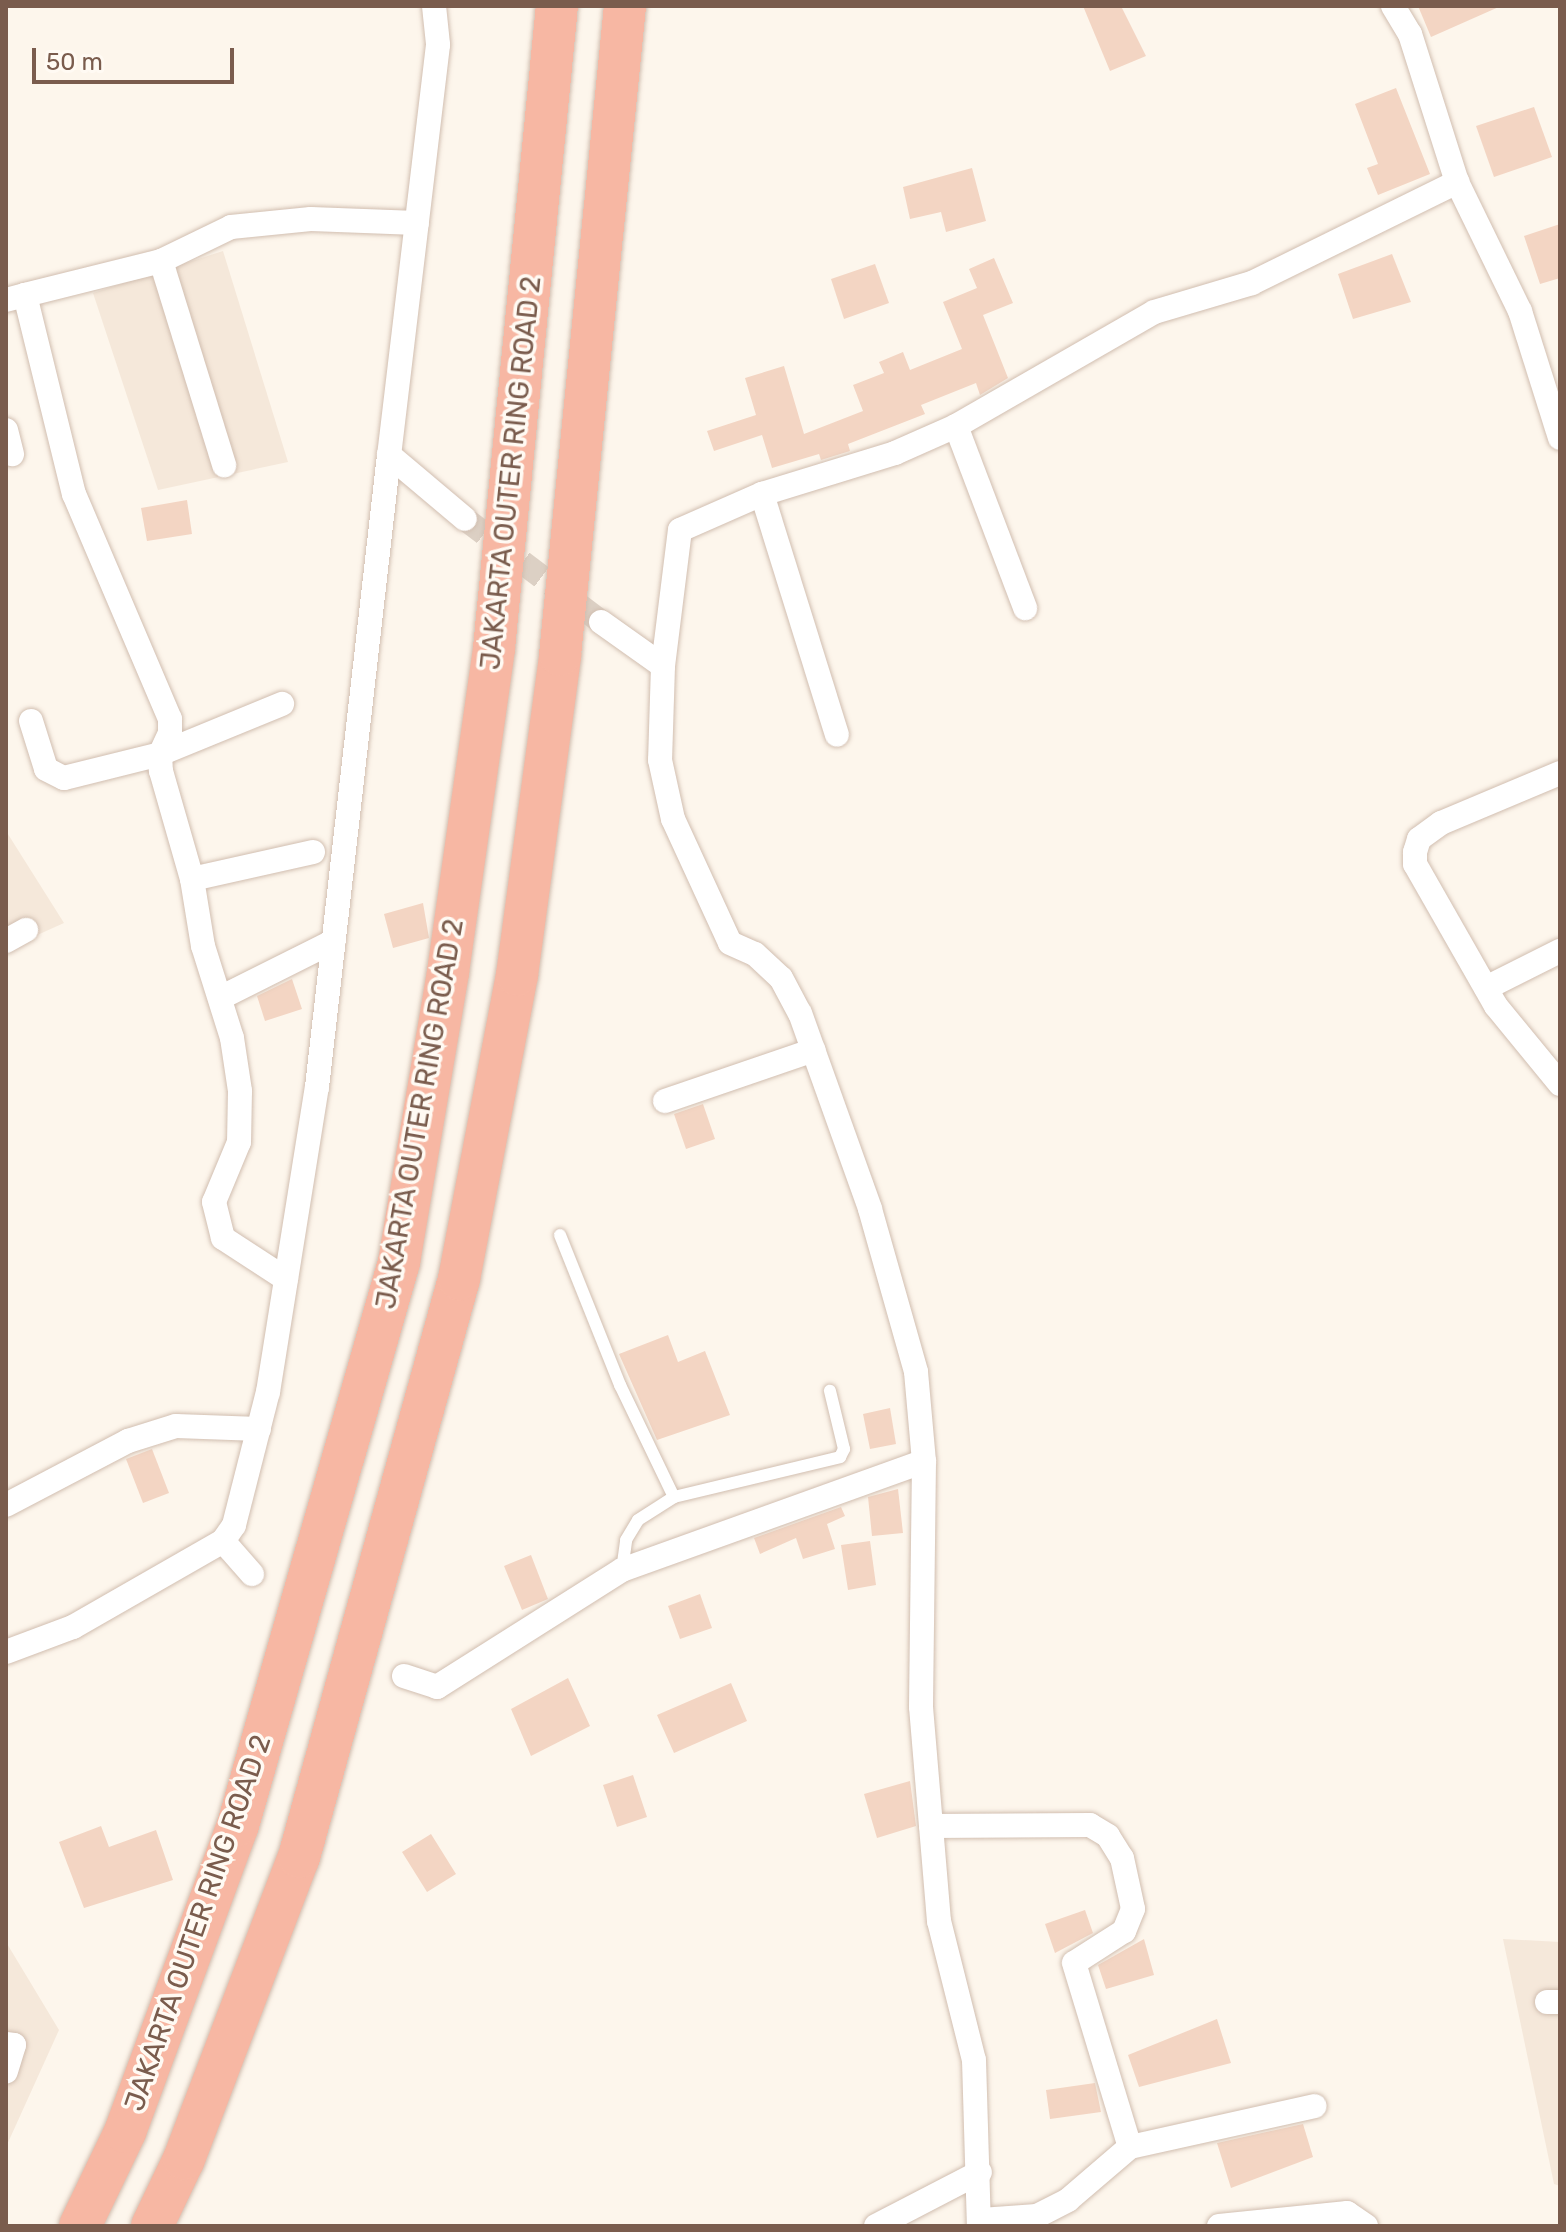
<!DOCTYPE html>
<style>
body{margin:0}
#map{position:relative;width:1566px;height:2232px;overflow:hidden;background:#fdf6ec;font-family:Rubik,sans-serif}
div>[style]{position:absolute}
.residential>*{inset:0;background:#f5e8da}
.building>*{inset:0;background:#f3d5c3}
.street-tunnel>*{height:24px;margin-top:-12px;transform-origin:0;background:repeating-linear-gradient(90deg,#dcd0c4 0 24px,transparent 0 36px)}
.roads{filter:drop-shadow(0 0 2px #d1beb0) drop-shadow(0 0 2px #d1beb0)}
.lane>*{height:12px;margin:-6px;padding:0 6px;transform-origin:6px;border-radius:6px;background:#fff}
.street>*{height:24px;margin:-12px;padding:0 12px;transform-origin:12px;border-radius:12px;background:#fff}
.highway>*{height:42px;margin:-21px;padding:0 21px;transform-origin:21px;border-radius:21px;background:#f7b7a3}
span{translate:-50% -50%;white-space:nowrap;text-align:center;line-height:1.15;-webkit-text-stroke:7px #fffaf3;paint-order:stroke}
.street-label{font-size:28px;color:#7a5c4d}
.frame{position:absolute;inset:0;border:8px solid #7a5c4d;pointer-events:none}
.scale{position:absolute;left:32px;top:48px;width:202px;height:36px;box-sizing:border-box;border:4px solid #7a5c4d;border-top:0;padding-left:10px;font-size:24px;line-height:28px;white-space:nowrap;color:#7a5c4d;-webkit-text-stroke:6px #fffaf3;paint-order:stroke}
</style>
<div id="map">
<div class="residential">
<i style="clip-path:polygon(223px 251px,288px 462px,158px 490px,93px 293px)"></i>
<i style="clip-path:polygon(6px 831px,64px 923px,6px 949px)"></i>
<i style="clip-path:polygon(1503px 1939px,1560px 1942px,1560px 2186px,1554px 2184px)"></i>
<i style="clip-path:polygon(6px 1942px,59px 2030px,6px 2147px)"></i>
</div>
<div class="building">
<i style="clip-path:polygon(1083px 6px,1121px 6px,1146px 56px,1110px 71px)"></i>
<i style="clip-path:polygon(1418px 6px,1501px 6px,1431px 37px)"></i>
<i style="clip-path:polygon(1396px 88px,1430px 174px,1378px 195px,1367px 168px,1378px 164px,1355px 104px)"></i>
<i style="clip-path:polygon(1534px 107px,1552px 157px,1494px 177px,1476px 126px)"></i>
<i style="clip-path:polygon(972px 168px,986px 221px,946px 232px,941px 212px,910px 219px,903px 187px)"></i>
<i style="clip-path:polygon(1560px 224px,1560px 278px,1540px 284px,1524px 236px)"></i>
<i style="clip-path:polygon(1392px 254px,1411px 302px,1353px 319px,1338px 274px)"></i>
<i style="clip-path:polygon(994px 258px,1013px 303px,983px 315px,1008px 378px,980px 395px,976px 383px,921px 405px,925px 414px,848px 444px,850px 451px,821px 460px,819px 454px,772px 468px,762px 435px,714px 451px,707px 431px,756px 415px,745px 378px,784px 366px,804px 434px,863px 411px,853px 385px,884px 373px,879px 362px,903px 352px,910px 370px,962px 349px,943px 302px,977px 288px,969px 269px)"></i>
<i style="clip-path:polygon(875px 264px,889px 303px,844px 319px,831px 279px)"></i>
<i style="clip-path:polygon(187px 500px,192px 534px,147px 541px,141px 508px)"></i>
<i style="clip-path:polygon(423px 903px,429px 938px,393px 948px,384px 914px)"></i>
<i style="clip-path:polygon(292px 979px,302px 1009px,265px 1021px,257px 996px)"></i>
<i style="clip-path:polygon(703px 1104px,715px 1139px,686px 1149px,674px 1114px)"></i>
<i style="clip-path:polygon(668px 1335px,678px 1362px,705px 1351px,730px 1415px,657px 1440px,619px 1354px)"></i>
<i style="clip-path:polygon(890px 1408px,896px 1444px,870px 1449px,863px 1414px)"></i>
<i style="clip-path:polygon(152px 1449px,169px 1493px,143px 1503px,126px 1459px)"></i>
<i style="clip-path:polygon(898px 1489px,903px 1533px,872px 1536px,868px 1497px)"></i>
<i style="clip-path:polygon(841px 1507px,845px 1516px,827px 1524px,835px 1549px,803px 1559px,796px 1538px,760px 1554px,754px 1538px)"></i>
<i style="clip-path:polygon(870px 1541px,876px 1585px,848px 1590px,841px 1545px)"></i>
<i style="clip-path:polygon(531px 1555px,548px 1599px,522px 1610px,504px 1566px)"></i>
<i style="clip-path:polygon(700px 1594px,712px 1628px,680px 1639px,668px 1606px)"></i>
<i style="clip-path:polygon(568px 1678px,590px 1726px,531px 1756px,511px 1709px)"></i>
<i style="clip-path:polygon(731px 1683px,747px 1721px,674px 1753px,657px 1715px)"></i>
<i style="clip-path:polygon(633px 1775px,647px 1817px,617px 1827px,603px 1785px)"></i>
<i style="clip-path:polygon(910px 1781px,916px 1826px,877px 1838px,864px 1794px)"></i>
<i style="clip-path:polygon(101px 1826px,109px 1847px,156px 1830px,173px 1880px,84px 1908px,59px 1842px)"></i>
<i style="clip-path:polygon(431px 1834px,456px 1874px,427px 1892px,402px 1852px)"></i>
<i style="clip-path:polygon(1085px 1910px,1093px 1933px,1055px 1953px,1045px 1924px)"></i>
<i style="clip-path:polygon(1144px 1939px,1154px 1975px,1106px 1989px,1098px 1965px)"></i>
<i style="clip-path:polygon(1217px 2019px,1231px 2063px,1139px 2087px,1128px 2055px)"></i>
<i style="clip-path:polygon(1095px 2083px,1101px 2112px,1050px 2119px,1046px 2090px)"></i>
<i style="clip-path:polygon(1303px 2124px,1313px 2157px,1231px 2188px,1217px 2143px)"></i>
</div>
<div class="street-tunnel">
<i style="left:465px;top:519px;width:171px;rotate:37.1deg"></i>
</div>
<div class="roads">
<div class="lane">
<i style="left:560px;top:1235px;width:162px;rotate:68.2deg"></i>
<i style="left:620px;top:1385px;width:124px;rotate:64.3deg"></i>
<i style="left:622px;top:1570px;width:30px;rotate:-82deg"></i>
<i style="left:626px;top:1540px;width:23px;rotate:-59deg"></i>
<i style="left:638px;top:1520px;width:43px;rotate:-32.6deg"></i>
<i style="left:674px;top:1497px;width:171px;rotate:-13.5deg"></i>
<i style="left:840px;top:1457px;width:9px;rotate:-63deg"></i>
<i style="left:844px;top:1449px;width:60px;rotate:-103.6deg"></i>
</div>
<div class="street">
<i style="left:434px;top:6px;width:39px;rotate:84deg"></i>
<i style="left:438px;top:45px;width:413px;rotate:96.8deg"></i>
<i style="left:389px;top:455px;width:99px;rotate:40.1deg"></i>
<i style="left:1393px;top:6px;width:33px;rotate:59deg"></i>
<i style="left:1410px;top:34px;width:155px;rotate:72.4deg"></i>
<i style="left:1457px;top:182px;width:144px;rotate:64deg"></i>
<i style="left:1520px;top:311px;width:133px;rotate:72.5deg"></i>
<i style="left:161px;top:261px;width:214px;rotate:72.8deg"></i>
<i style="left:25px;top:295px;width:140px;rotate:-14deg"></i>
<i style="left:161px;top:261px;width:78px;rotate:-25.9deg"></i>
<i style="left:231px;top:227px;width:80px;rotate:-5.7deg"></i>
<i style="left:311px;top:219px;width:106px;rotate:2.2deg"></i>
<i style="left:6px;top:300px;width:20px;rotate:-15deg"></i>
<i style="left:25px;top:295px;width:205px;rotate:76.2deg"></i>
<i style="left:74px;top:494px;width:245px;rotate:66.9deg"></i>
<i style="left:170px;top:719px;width:14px;rotate:90deg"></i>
<i style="left:170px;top:733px;width:23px;rotate:115deg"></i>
<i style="left:160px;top:754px;width:17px;rotate:87deg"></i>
<i style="left:161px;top:771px;width:112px;rotate:74deg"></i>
<i style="left:192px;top:879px;width:68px;rotate:80.7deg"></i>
<i style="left:203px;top:946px;width:96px;rotate:72.5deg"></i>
<i style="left:232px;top:1038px;width:54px;rotate:81.4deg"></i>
<i style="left:240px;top:1091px;width:51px;rotate:91.1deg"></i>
<i style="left:239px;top:1142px;width:65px;rotate:112.6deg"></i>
<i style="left:214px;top:1202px;width:37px;rotate:76deg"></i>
<i style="left:223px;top:1238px;width:75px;rotate:33.1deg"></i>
<i style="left:956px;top:426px;width:195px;rotate:69.2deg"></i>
<i style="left:6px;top:430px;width:25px;rotate:76deg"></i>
<i style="left:762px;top:494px;width:252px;rotate:72.7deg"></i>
<i style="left:601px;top:622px;width:76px;rotate:35.4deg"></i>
<i style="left:663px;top:666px;width:94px;rotate:91.8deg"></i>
<i style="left:660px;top:760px;width:60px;rotate:77.6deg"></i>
<i style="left:673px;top:819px;width:136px;rotate:65.3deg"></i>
<i style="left:730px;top:943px;width:27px;rotate:24deg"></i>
<i style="left:755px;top:954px;width:35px;rotate:43deg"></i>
<i style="left:781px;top:978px;width:40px;rotate:62deg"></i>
<i style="left:800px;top:1013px;width:208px;rotate:70.3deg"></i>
<i style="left:870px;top:1209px;width:169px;rotate:74.2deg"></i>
<i style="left:916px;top:1372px;width:89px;rotate:84.9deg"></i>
<i style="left:924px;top:1461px;width:246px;rotate:90.7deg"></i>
<i style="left:921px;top:1707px;width:215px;rotate:85.2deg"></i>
<i style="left:939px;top:1921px;width:143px;rotate:75.9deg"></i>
<i style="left:974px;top:2060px;width:166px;rotate:88.3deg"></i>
<i style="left:663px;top:666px;width:137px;rotate:-82.9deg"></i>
<i style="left:680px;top:530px;width:90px;rotate:-23.7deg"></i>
<i style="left:762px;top:494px;width:139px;rotate:-17.1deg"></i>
<i style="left:895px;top:453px;width:67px;rotate:-23.9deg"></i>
<i style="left:956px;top:426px;width:228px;rotate:-29.9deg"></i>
<i style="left:1154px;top:312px;width:102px;rotate:-16.5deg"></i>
<i style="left:1252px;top:283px;width:229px;rotate:-26.2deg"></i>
<i style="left:31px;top:721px;width:50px;rotate:72.6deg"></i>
<i style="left:46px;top:769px;width:20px;rotate:27deg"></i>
<i style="left:64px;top:778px;width:99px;rotate:-14deg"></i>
<i style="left:160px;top:754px;width:132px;rotate:-22.3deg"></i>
<i style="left:1560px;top:773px;width:129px;rotate:157.2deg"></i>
<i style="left:1441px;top:823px;width:27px;rotate:144deg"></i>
<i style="left:1419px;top:839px;width:14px;rotate:107deg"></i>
<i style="left:1415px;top:852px;width:12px;rotate:90deg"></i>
<i style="left:1415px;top:864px;width:163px;rotate:60.3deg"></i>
<i style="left:1496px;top:1006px;width:101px;rotate:50.6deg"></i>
<i style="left:192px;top:879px;width:124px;rotate:-12.6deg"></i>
<i style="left:6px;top:941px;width:23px;rotate:-29deg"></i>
<i style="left:1486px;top:988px;width:83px;rotate:-26.6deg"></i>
<i style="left:220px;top:998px;width:127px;rotate:-26.6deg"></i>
<i style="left:665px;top:1101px;width:157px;rotate:-18.9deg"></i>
<i style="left:6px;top:1505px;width:138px;rotate:-27.7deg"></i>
<i style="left:128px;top:1441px;width:50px;rotate:-17.4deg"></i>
<i style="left:176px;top:1426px;width:83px;rotate:2.1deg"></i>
<i style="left:223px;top:1541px;width:44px;rotate:48.7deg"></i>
<i style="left:6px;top:1652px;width:72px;rotate:-20.5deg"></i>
<i style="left:73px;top:1627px;width:173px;rotate:-29.8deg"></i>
<i style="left:223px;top:1541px;width:19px;rotate:-55deg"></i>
<i style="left:234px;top:1525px;width:137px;rotate:-75.7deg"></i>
<i style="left:268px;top:1392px;width:309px;rotate:-80.9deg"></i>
<i style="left:317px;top:1087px;width:636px;rotate:-83.5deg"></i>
<i style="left:404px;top:1676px;width:35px;rotate:18deg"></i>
<i style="left:437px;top:1687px;width:219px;rotate:-32.3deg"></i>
<i style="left:622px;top:1570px;width:321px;rotate:-19.8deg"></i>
<i style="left:931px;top:1826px;width:159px;rotate:-0.4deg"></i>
<i style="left:1090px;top:1825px;width:21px;rotate:31deg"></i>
<i style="left:1108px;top:1836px;width:26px;rotate:58deg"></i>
<i style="left:1122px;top:1858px;width:52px;rotate:77.8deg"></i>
<i style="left:1133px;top:1909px;width:24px;rotate:112deg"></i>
<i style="left:1124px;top:1931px;width:59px;rotate:147.4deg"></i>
<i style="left:1074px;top:1963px;width:192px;rotate:73.1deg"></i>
<i style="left:1547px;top:2002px;width:13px"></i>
<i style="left:6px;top:2044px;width:8px;rotate:7deg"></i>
<i style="left:14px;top:2045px;width:28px;rotate:107deg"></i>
<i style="left:981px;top:2220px;width:56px;rotate:-4.1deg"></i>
<i style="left:1037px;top:2216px;width:35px;rotate:-27deg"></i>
<i style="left:1068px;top:2200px;width:82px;rotate:-40.5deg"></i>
<i style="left:1130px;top:2147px;width:189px;rotate:-12.5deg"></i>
<i style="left:876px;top:2226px;width:117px;rotate:-27.4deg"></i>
<i style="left:1219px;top:2226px;width:129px;rotate:-5.8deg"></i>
<i style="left:1347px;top:2213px;width:23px;rotate:34deg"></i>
</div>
<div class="highway">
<i style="left:80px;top:2226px;width:104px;rotate:-64.4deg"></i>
<i style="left:125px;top:2132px;width:327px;rotate:-69.8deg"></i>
<i style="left:238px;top:1825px;width:586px;rotate:-74.04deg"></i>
<i style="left:399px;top:1262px;width:294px;rotate:-80.4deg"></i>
<i style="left:448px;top:972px;width:327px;rotate:-81.9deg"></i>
<i style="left:494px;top:648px;width:645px;rotate:-84.4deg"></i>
<i style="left:152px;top:2226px;width:74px;rotate:-64.5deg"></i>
<i style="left:184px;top:2159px;width:323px;rotate:-69.2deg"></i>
<i style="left:299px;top:1857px;width:600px;rotate:-74.53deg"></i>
<i style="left:459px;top:1279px;width:309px;rotate:-79.2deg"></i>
<i style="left:517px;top:975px;width:323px;rotate:-82.3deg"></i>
<i style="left:560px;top:655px;width:652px;rotate:-84.28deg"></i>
</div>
</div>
<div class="street-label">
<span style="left:511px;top:473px;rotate:-84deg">JAKARTA OUTER RING ROAD 2</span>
<span style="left:420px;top:1114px;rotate:-80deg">JAKARTA OUTER RING ROAD 2</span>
<span style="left:198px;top:1923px;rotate:-71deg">JAKARTA OUTER RING ROAD 2</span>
</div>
<div class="frame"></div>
<div class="scale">50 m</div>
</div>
